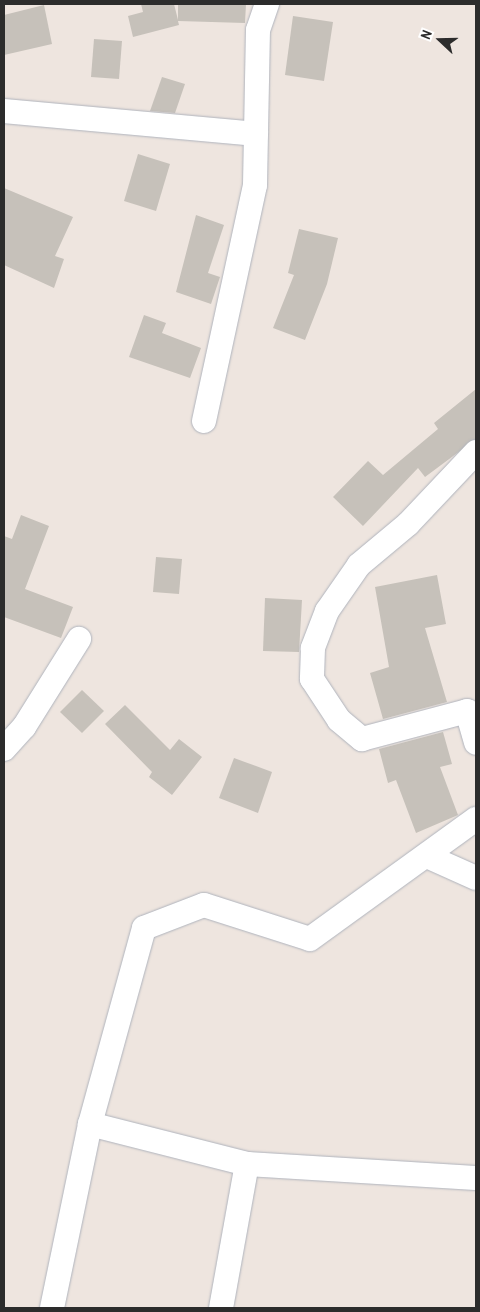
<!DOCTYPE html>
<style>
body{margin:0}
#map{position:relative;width:480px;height:1312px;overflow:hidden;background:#eee5df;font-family:"Archivo Narrow",sans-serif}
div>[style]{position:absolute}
.building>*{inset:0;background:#c6c1ba}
.roads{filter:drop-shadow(0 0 1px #afb3bc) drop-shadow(0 0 1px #afb3bc)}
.minor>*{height:24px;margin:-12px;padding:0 12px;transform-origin:12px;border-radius:12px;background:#fff}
span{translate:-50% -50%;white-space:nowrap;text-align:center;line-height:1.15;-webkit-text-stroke:4.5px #fff;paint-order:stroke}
.frame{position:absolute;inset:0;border:5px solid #2c2c2c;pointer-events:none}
.north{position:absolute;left:415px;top:15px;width:50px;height:50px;-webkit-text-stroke:4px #fff;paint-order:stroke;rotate:291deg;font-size:14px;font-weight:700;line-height:20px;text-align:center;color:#2c2c2c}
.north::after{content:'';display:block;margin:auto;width:18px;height:22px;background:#2c2c2c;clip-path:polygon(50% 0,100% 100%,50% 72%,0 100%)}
</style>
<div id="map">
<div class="building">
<i style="clip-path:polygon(141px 4px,174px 4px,178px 20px,178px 4px,246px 4px,245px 23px,178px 21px,179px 25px,133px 37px,128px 16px,143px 12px)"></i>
<i style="clip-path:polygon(44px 5px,52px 44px,4px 55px,4px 15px)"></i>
<i style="clip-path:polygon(293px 16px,333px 22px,324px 81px,285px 75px)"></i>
<i style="clip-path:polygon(94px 39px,122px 41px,119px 79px,91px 77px)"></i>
<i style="clip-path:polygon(162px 77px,185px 84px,175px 113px,150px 111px)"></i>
<i style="clip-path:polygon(138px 154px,170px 164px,156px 211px,124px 201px)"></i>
<i style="clip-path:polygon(4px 188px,73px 217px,55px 256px,64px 259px,54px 288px,4px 265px)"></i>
<i style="clip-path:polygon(196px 215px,224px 225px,208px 273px,220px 277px,211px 304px,176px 292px)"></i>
<i style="clip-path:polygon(299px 229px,338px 238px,327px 284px,305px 340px,273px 328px,294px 275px,288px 273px)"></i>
<i style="clip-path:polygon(144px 315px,166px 323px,162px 333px,201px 348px,190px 378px,129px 357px)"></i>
<i style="clip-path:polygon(476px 389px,476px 439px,425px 477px,418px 468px,363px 526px,333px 497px,368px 461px,383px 475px,438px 429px,434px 423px)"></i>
<i style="clip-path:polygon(21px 515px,49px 526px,25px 589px,73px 607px,61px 638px,4px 617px,4px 536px,12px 539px)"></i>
<i style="clip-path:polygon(156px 557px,182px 559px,179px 594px,153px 592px)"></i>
<i style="clip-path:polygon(437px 575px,446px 624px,425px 628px,447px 702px,383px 719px,370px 673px,389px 667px,375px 587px)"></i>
<i style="clip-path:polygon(265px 598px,302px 600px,299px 652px,263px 651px)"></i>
<i style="clip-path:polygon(82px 690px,104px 711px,82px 733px,60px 712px)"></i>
<i style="clip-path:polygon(125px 705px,170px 750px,179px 739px,202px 757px,172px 795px,149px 777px,152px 772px,105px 724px)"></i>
<i style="clip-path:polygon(443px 732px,452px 764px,440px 767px,458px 815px,416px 833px,396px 780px,388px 783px,379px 749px)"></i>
<i style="clip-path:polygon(234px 758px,272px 772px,258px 813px,219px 798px)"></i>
</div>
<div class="roads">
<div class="minor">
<i style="left:4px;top:111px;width:253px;rotate:5.2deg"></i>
<i style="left:204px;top:421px;width:241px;rotate:-77.8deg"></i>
<i style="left:255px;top:185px;width:155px;rotate:-88.9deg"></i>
<i style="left:258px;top:30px;width:28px;rotate:-71deg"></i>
<i style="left:476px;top:452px;width:99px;rotate:133.4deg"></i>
<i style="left:408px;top:524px;width:64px;rotate:140.1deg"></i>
<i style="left:359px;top:565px;width:56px;rotate:124.8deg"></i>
<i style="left:327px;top:611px;width:40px;rotate:111deg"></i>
<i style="left:313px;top:648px;width:31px;rotate:92deg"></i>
<i style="left:312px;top:679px;width:49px;rotate:56.6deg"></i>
<i style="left:339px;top:720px;width:30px;rotate:40deg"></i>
<i style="left:362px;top:739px;width:109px;rotate:-14.9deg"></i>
<i style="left:467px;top:711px;width:33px;rotate:74deg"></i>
<i style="left:4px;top:749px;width:30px;rotate:-48deg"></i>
<i style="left:24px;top:727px;width:104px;rotate:-58deg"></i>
<i style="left:429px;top:857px;width:51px;rotate:24.1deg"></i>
<i style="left:90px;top:1124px;width:162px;rotate:14.3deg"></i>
<i style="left:247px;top:1164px;width:229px;rotate:3.5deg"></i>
<i style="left:52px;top:1308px;width:188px;rotate:-78.3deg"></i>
<i style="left:90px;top:1124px;width:203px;rotate:-74.6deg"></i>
<i style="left:144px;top:928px;width:64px;rotate:-21deg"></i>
<i style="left:204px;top:905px;width:111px;rotate:17.8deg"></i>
<i style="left:310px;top:939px;width:205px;rotate:-35.9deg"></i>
<i style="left:221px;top:1308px;width:146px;rotate:-79.8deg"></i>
</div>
</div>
<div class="frame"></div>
<div class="north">N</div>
</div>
